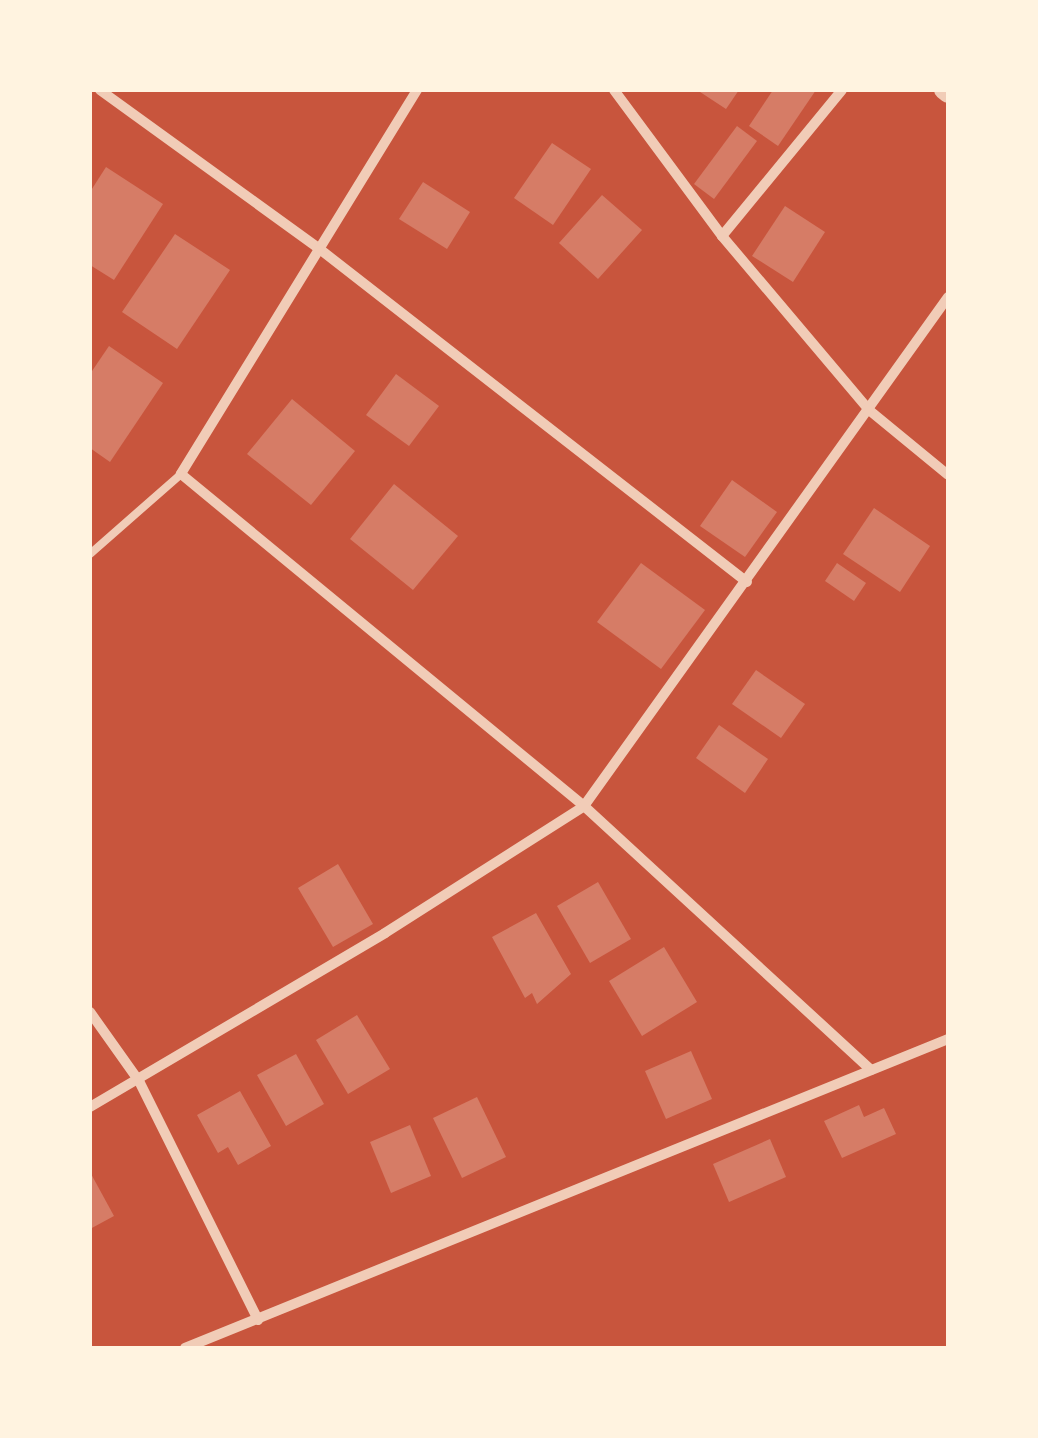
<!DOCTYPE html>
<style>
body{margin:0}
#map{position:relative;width:1038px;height:1438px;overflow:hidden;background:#c8553d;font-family:Quicksand,sans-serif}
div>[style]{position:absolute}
.building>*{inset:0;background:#d67c66}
.service>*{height:8px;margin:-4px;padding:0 4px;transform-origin:4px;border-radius:4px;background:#f1ccb7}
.minor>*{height:10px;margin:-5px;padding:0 5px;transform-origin:5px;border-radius:5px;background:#f1ccb7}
.tertiary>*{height:18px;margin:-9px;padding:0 9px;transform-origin:9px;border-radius:9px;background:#f1ccb7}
span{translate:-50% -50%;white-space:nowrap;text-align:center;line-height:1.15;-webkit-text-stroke:10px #fff3e0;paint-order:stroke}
.frame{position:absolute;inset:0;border:92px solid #fff3e0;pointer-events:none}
</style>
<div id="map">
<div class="building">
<i style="clip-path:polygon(697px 90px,739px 90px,726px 109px)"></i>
<i style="clip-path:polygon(773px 90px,816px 90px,778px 146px,749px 126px)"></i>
<i style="clip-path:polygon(737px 126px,757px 141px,714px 199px,694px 184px)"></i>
<i style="clip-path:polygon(552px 143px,591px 169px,553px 225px,514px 198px)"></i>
<i style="clip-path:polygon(106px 167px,163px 204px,114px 280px,90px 265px,90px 192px)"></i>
<i style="clip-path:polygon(423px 182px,470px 212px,447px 249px,399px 219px)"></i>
<i style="clip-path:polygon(602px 195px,642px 230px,598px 279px,559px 243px)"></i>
<i style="clip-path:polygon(785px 206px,825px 232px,793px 282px,752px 256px)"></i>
<i style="clip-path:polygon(175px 234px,230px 270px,177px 349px,122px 312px)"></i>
<i style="clip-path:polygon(109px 346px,163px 383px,110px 462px,90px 448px,90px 374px)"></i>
<i style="clip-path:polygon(396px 374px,439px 406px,409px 446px,366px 415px)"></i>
<i style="clip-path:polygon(292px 399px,355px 451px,311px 505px,247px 454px)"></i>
<i style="clip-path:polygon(732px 480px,777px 512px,745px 557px,700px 526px)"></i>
<i style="clip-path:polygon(394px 484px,458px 536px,413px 590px,350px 539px)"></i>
<i style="clip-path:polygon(874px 508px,930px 546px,900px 592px,843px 554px)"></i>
<i style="clip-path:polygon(641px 563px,705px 610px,661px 669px,597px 622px)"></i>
<i style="clip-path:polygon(837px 563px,866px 583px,854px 601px,825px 581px)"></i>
<i style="clip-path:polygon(756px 670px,805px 704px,781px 738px,732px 704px)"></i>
<i style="clip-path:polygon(719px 725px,768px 759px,745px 793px,696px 758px)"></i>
<i style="clip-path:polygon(338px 864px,373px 924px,333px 947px,298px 888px)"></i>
<i style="clip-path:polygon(598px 882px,631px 939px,590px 963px,557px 906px)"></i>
<i style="clip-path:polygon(536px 913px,571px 974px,537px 1004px,532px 993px,525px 998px,492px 937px)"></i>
<i style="clip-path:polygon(664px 947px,697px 1002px,642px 1036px,609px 981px)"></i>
<i style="clip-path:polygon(357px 1015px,390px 1069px,348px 1094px,316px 1040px)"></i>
<i style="clip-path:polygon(691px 1051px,712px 1099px,666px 1119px,645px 1071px)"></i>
<i style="clip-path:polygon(296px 1054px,324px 1104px,286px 1126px,257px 1075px)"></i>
<i style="clip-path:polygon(240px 1091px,271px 1146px,238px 1165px,228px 1147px,218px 1153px,197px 1115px)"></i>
<i style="clip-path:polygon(477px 1097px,506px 1157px,462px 1178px,433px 1118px)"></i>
<i style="clip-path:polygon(859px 1105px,864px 1117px,884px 1108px,896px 1134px,842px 1158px,824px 1121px)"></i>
<i style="clip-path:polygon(410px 1125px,431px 1176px,391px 1193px,370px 1142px)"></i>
<i style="clip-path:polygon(770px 1139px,786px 1177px,729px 1202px,713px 1164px)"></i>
<i style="clip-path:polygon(90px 1172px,114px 1216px,90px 1229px)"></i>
</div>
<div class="service">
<i style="left:90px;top:554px;width:121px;rotate:-41.3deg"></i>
</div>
<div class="minor">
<i style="left:100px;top:90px;width:268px;rotate:35.9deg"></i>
<i style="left:317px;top:247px;width:545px;rotate:37.92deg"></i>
<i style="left:417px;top:90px;width:451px;rotate:121.6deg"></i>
<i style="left:181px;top:474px;width:522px;rotate:39.48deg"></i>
<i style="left:584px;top:806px;width:390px;rotate:42.6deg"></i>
<i style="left:614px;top:90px;width:182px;rotate:53.5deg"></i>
<i style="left:722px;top:236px;width:228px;rotate:49.8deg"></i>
<i style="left:869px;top:410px;width:102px;rotate:39.4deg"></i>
<i style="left:722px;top:236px;width:189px;rotate:-50.6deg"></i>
<i style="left:90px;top:1012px;width:85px;rotate:54.6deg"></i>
<i style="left:139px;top:1081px;width:267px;rotate:63.5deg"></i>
<i style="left:90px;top:1107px;width:342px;rotate:-30.5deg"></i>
<i style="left:385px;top:933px;width:236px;rotate:-32.5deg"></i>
<i style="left:584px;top:806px;width:626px;rotate:-54.43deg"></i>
<i style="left:185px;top:1348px;width:823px;rotate:-22.05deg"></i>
</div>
<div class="tertiary">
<i style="left:943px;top:90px;width:6px;rotate:39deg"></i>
</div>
<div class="frame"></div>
</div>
